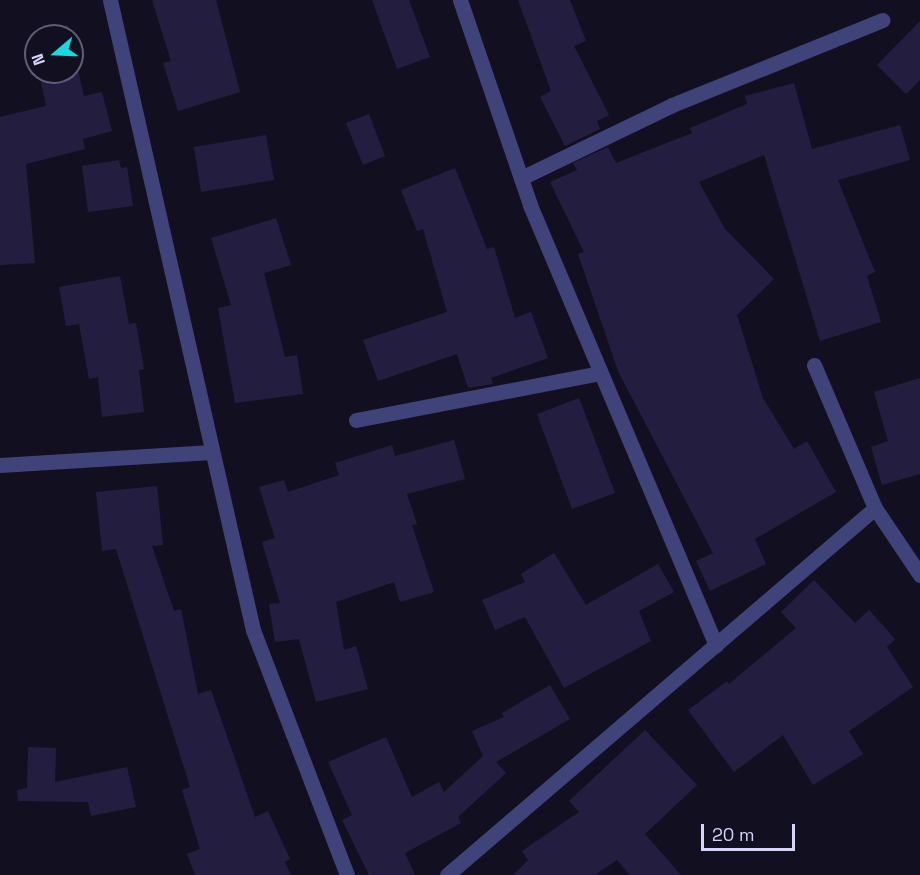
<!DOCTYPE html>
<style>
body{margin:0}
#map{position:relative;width:920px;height:875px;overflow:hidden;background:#121020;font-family:"Space Grotesk",sans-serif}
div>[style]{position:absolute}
.building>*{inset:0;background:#231e3f}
.minor>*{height:15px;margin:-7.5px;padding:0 7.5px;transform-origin:7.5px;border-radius:7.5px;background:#40427a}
span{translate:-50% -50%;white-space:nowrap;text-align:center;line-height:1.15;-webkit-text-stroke:5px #121020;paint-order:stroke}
.north{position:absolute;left:24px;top:24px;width:60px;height:60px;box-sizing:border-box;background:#121020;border:2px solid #605e77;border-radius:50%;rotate:251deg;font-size:16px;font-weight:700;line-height:24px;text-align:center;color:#d6d4fa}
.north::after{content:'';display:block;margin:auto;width:21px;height:27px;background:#1ad8e0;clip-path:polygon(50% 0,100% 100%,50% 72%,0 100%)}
.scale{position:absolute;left:701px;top:824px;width:94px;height:27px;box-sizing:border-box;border:3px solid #d6d4fa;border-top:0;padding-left:8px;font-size:18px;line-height:21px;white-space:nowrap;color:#d6d4fa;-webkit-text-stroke:4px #121020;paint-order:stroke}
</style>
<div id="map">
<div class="building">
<i style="clip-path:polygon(152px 0,216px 0,240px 92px,178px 111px,163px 63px,171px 61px)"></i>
<i style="clip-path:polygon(372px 0,409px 0,430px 57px,397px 69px)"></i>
<i style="clip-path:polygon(518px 0,570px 0,586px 41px,574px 46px,609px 115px,597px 121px,600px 129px,565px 146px,540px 97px,551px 91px)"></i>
<i style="clip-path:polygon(920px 21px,920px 80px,906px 94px,877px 65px)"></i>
<i style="clip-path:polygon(68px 25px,70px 36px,36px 36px,36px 61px,30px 34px)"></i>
<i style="clip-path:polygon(72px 44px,84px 96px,102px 92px,112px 131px,83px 139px,85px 149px,26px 164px,35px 263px,0 265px,0 117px,46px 106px,39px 72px,72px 72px)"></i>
<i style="clip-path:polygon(794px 83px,812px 149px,900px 125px,910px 160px,838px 180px,875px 272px,867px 276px,881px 322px,820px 341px,764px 155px,699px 182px,725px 229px,774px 279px,737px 315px,763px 398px,794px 449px,807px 441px,836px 492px,755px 539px,766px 564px,710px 591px,696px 561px,713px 553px,618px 371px,578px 254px,584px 252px,550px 182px,577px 170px,573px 163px,608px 147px,616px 163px,692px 133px,690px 128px,747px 104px,745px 96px)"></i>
<i style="clip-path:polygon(369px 114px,385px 156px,363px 165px,346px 123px)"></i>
<i style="clip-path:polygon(266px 135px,274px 180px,201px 192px,194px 147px)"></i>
<i style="clip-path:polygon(119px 160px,121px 168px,127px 167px,133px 206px,88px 212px,82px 166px)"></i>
<i style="clip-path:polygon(455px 168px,487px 249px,494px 247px,515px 318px,531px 312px,548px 358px,491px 378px,493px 384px,468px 388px,457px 354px,378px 381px,363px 340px,447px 312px,423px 229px,417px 231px,401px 190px)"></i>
<i style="clip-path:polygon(276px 218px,291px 265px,264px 273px,285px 357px,297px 355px,303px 394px,235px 403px,218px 308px,231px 305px,211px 238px)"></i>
<i style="clip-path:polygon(120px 276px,129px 324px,136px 323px,144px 369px,139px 370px,144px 412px,102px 417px,98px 377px,89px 379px,79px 324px,66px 326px,59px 287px)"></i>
<i style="clip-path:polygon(920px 378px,920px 474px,882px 485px,871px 447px,888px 441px,874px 392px)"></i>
<i style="clip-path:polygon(579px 398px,615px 493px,572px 509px,537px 414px)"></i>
<i style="clip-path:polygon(454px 440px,465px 479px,407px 494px,417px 524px,412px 525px,434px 592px,400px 602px,394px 582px,336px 602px,344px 650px,356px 646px,368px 689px,316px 702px,299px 639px,275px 642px,269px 604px,280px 603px,262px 542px,275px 538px,259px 487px,284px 480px,288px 492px,339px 475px,335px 463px,392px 445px,395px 456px)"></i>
<i style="clip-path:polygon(157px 486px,163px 545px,152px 546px,174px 611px,181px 609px,198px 694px,211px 690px,255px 817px,268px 811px,290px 859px,285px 862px,291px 875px,195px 875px,187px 854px,200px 849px,182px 790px,190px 787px,116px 549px,102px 551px,96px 492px)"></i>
<i style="clip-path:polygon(554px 553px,586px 605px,658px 564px,674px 592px,639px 611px,651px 641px,564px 688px,525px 617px,495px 630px,482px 600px,525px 582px,521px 574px)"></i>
<i style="clip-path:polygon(814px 580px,855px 623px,869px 610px,895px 639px,887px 647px,913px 687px,849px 731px,863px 754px,813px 785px,783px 735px,734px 772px,688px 710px,727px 681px,729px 684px,796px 628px,781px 612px)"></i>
<i style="clip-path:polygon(550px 685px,570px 719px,496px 762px,506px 773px,458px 817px,461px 823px,405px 853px,415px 875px,369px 875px,342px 820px,352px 815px,328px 762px,386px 737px,412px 797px,439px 782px,444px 792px,483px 756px,472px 731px,504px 717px,502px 713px)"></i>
<i style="clip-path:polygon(645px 730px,697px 785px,645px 834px,681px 875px,630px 875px,617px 860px,595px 875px,513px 875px,528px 860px,522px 851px,579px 812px,569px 801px)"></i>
<i style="clip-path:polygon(28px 747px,56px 748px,55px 782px,127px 767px,136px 807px,91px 816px,88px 802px,18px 801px,17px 790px,27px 788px)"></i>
</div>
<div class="minor">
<i style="left:110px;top:0;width:646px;rotate:77.21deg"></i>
<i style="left:253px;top:630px;width:262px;rotate:69deg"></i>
<i style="left:460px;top:0;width:217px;rotate:71.1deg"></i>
<i style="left:530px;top:205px;width:478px;rotate:67.1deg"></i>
<i style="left:521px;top:178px;width:168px;rotate:-25.8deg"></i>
<i style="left:672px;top:105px;width:227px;rotate:-22deg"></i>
<i style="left:814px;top:365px;width:155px;rotate:66.9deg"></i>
<i style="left:875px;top:508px;width:81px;rotate:56.1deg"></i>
<i style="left:356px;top:420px;width:248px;rotate:-10.9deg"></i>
<i style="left:0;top:465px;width:212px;rotate:-3.5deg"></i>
<i style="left:447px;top:875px;width:564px;rotate:-40.61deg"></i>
</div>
<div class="north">N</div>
<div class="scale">20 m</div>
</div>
